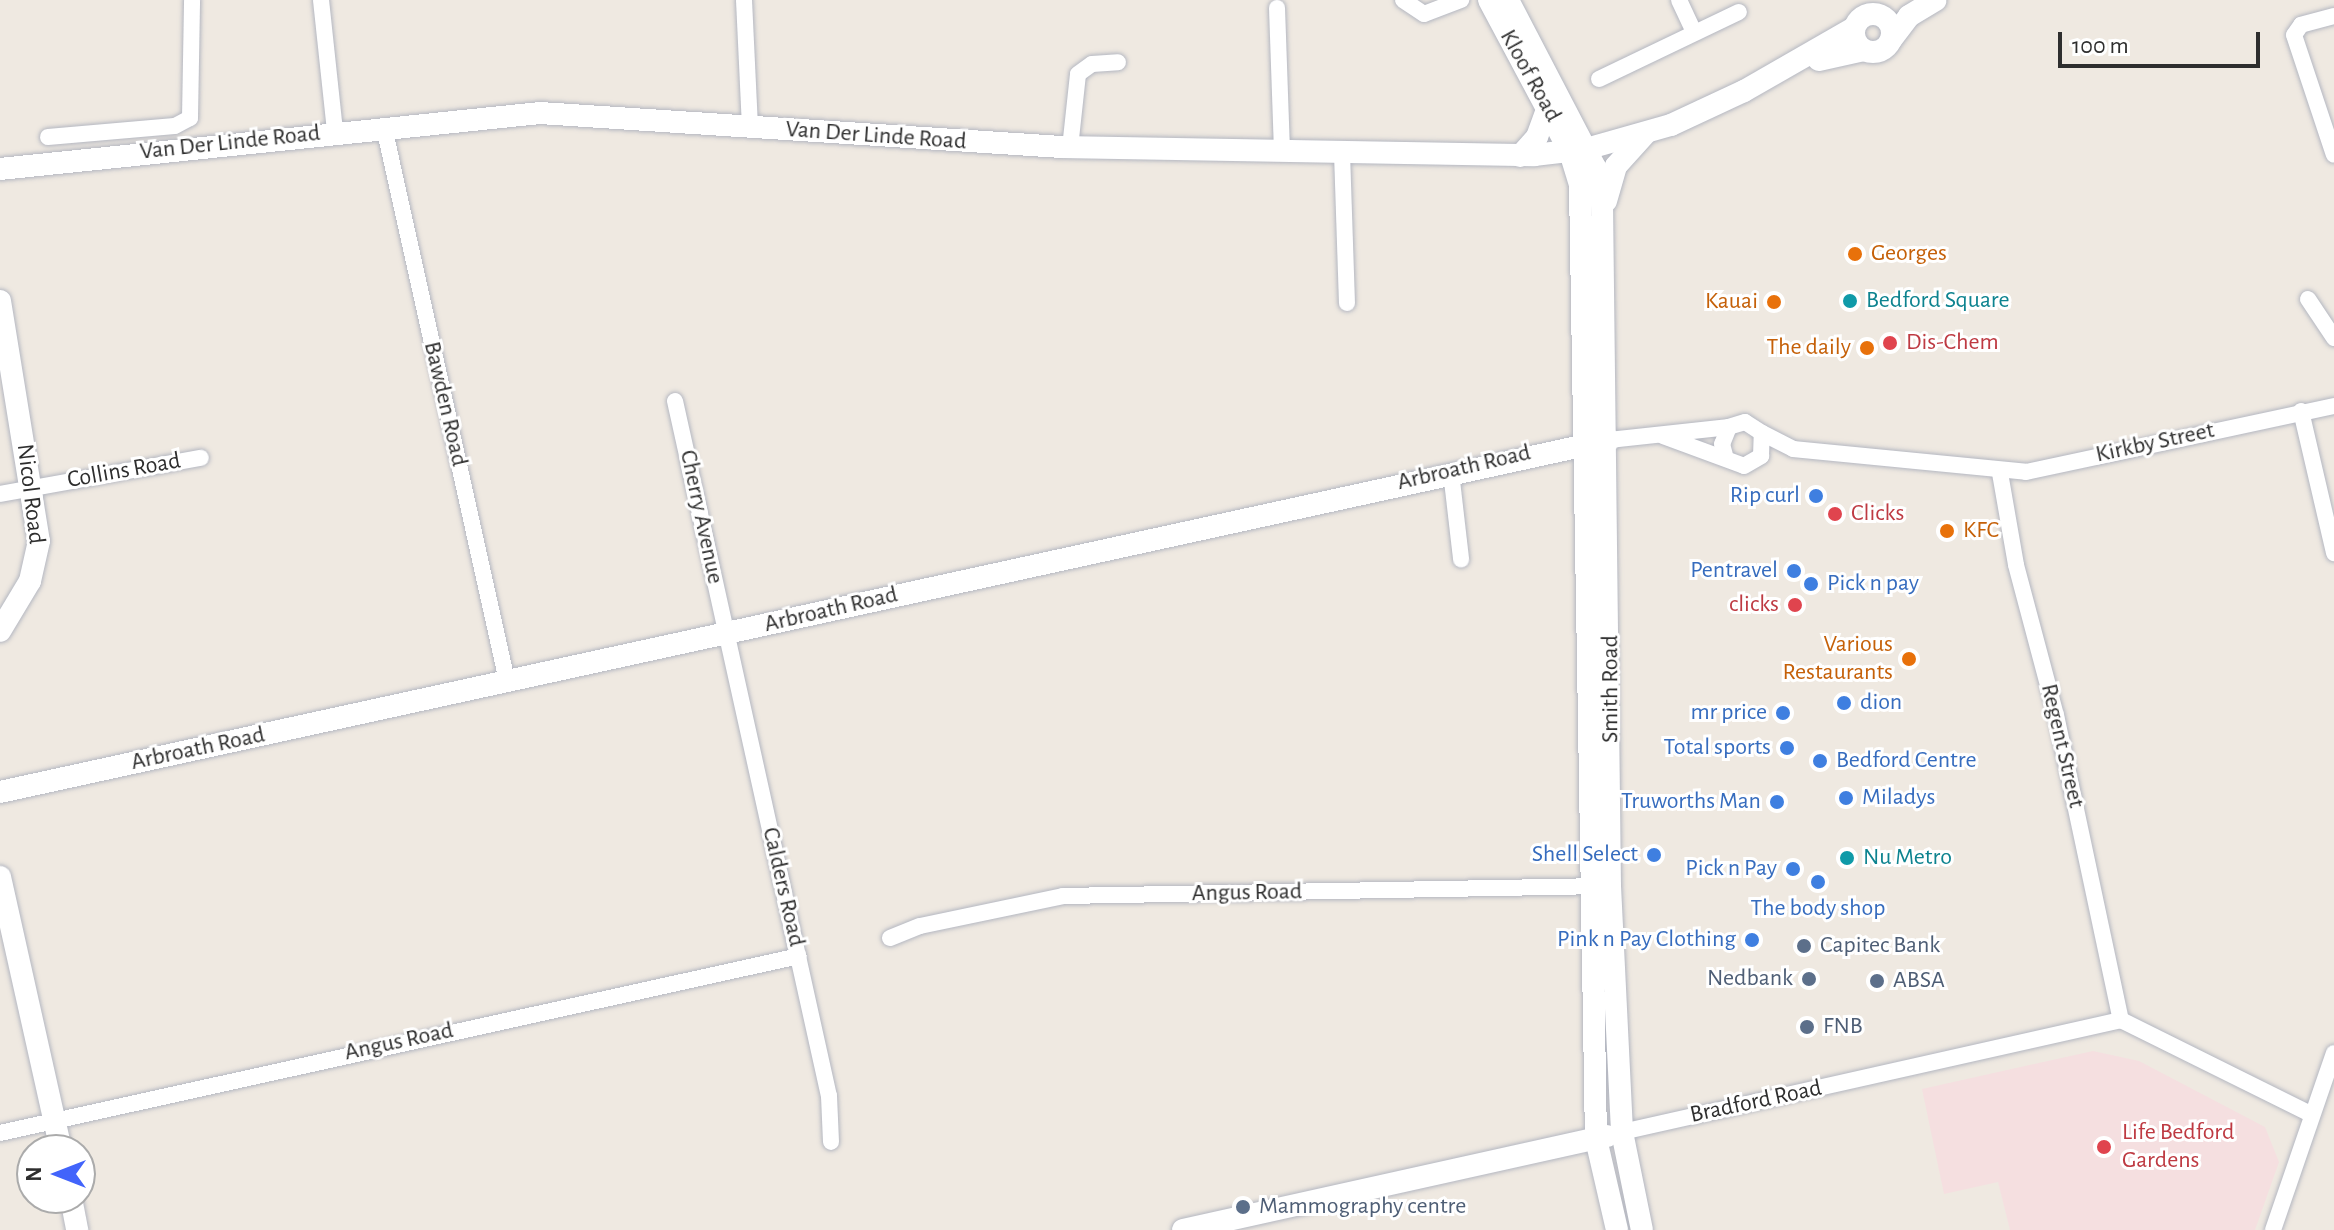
<!DOCTYPE html>
<style>
body{margin:0}
#map{position:relative;width:2334px;height:1230px;overflow:hidden;background:#efe9e1;font-family:"Alegreya Sans",sans-serif}
div>[style]{position:absolute}
.medical>*{inset:0;background:#f5dfe0}
.roads{filter:drop-shadow(0 0 2px #b4b7c1) drop-shadow(0 0 2px #b4b7c1)}
.street>*{height:16px;margin:-8px;padding:0 8px;transform-origin:8px;border-radius:8px;background:#fff}
.secondary>*{height:22px;margin:-11px;padding:0 11px;transform-origin:11px;border-radius:11px;background:#fff}
.secondary>.ring{margin:-11px;padding:0;box-sizing:content-box;background:none;border:22px solid #fff;border-radius:50%}
.dots>*{width:22px;height:22px;translate:-50% -50%;box-sizing:border-box;border:4px solid #fff;border-radius:50%}
span{translate:-50% -50%;white-space:nowrap;text-align:center;line-height:1.15;-webkit-text-stroke:6px #fff;paint-order:stroke}
.street-label{font-size:24px;color:#2e2e2e}
.food-label{font-size:24px;color:#c56008}
.left{translate:0 -50%;text-align:left}
.right{translate:-100% -50%;text-align:right}
.culture-label{font-size:24px;color:#0d838f}
.health-label{font-size:24px;color:#be3a42}
.shop-label{font-size:24px;color:#366cbe}
.service-label{font-size:24px;color:#4e5e75}
.north{position:absolute;left:16px;top:1134px;width:80px;height:80px;box-sizing:border-box;background:#fff;border:2px solid #ababab;border-radius:50%;rotate:270deg;font-size:22px;font-weight:700;line-height:32px;text-align:center;color:#2e2e2e}
.north::after{content:'';display:block;margin:auto;width:28px;height:36px;background:#4264fb;clip-path:polygon(50% 0,100% 100%,50% 72%,0 100%)}
.scale{position:absolute;left:2058px;top:32px;width:202px;height:36px;box-sizing:border-box;border:4px solid #2e2e2e;border-top:0;padding-left:10px;font-size:24px;line-height:28px;white-space:nowrap;color:#2e2e2e;-webkit-text-stroke:6px #fff;paint-order:stroke}
</style>
<div id="map">
<div class="medical">
<i style="clip-path:polygon(2093px 1051px,2139px 1061px,2265px 1127px,2279px 1162px,2255px 1230px,2010px 1230px,1998px 1182px,1944px 1194px,1922px 1089px)"></i>
</div>
<div class="roads">
<div class="street">
<i style="left:321px;top:0;width:132px;rotate:83.9deg"></i>
<i style="left:744px;top:0;width:128px;rotate:87.3deg"></i>
<i style="left:1403px;top:0;width:25px;rotate:34deg"></i>
<i style="left:1424px;top:14px;width:40px;rotate:-21deg"></i>
<i style="left:1679px;top:0;width:35px;rotate:65deg"></i>
<i style="left:1277px;top:8px;width:144px;rotate:88deg"></i>
<i style="left:2334px;top:16px;width:34px;rotate:165deg"></i>
<i style="left:2301px;top:25px;width:12px;rotate:125deg"></i>
<i style="left:2294px;top:35px;width:126px;rotate:71.6deg"></i>
<i style="left:1599px;top:79px;width:155px;rotate:-25.6deg"></i>
<i style="left:384px;top:127px;width:567px;rotate:77.48deg"></i>
<i style="left:48px;top:137px;width:127px;rotate:-5deg"></i>
<i style="left:175px;top:126px;width:17px;rotate:-28deg"></i>
<i style="left:190px;top:118px;width:118px;rotate:-89deg"></i>
<i style="left:1070px;top:148px;width:74px;rotate:-83.8deg"></i>
<i style="left:1078px;top:74px;width:17px;rotate:-36deg"></i>
<i style="left:1092px;top:64px;width:26px;rotate:-4deg"></i>
<i style="left:1342px;top:153px;width:150px;rotate:88.1deg"></i>
<i style="left:2308px;top:299px;width:47px;rotate:56.3deg"></i>
<i style="left:675px;top:401px;width:712px;rotate:77.51deg"></i>
<i style="left:829px;top:1096px;width:46px;rotate:87.5deg"></i>
<i style="left:2301px;top:411px;width:146px;rotate:76.9deg"></i>
<i style="left:1762px;top:433px;width:35px;rotate:27deg"></i>
<i style="left:1793px;top:449px;width:234px;rotate:5.6deg"></i>
<i style="left:2026px;top:472px;width:315px;rotate:-12.1deg"></i>
<i style="left:1663px;top:436px;width:86px;rotate:20.3deg"></i>
<i style="left:1744px;top:466px;width:20px;rotate:-30deg"></i>
<i style="left:1761px;top:456px;width:23px;rotate:-88deg"></i>
<i style="left:1762px;top:433px;width:20px;rotate:-147deg"></i>
<i style="left:1745px;top:422px;width:17px;rotate:163deg"></i>
<i style="left:1729px;top:427px;width:18px;rotate:112deg"></i>
<i style="left:1722px;top:444px;width:11px;rotate:75deg"></i>
<i style="left:1609px;top:440px;width:121px;rotate:-6.2deg"></i>
<i style="left:1451px;top:472px;width:88px;rotate:83.4deg"></i>
<i style="left:2000px;top:473px;width:93px;rotate:80.1deg"></i>
<i style="left:2016px;top:565px;width:155px;rotate:75.1deg"></i>
<i style="left:2056px;top:715px;width:312px;rotate:78deg"></i>
<i style="left:0;top:494px;width:204px;rotate:-10.2deg"></i>
<i style="left:890px;top:938px;width:32px;rotate:-22deg"></i>
<i style="left:920px;top:926px;width:146px;rotate:-11.8deg"></i>
<i style="left:1063px;top:896px;width:539px;rotate:-1.06deg"></i>
<i style="left:1622px;top:1132px;width:511px;rotate:-12.65deg"></i>
<i style="left:2121px;top:1020px;width:213px;rotate:26.4deg"></i>
<i style="left:0;top:1133px;width:818px;rotate:-12.49deg"></i>
<i style="left:2273px;top:1230px;width:187px;rotate:-71deg"></i>
</div>
<div class="secondary">
<i style="left:1489px;top:0;width:172px;rotate:61.9deg"></i>
<i style="left:1570px;top:152px;width:34px;rotate:73deg"></i>
<i style="left:1580px;top:185px;width:954px;rotate:89.04deg"></i>
<i style="left:1596px;top:1139px;width:93px;rotate:77deg"></i>
<i style="left:1508px;top:0;width:188px;rotate:62.5deg"></i>
<i style="left:1595px;top:167px;width:37px;rotate:79deg"></i>
<i style="left:1602px;top:203px;width:683px;rotate:89.33deg"></i>
<i style="left:1610px;top:886px;width:246px;rotate:87.2deg"></i>
<i style="left:1622px;top:1132px;width:100px;rotate:78.5deg"></i>
<i class="ring" style="left:1854px;top:14px;width:16px;height:16px"></i>
<i style="left:1891px;top:40px;width:30px;rotate:-53deg"></i>
<i style="left:1909px;top:16px;width:31px;rotate:-31deg"></i>
<i style="left:1819px;top:60px;width:46px;rotate:-12.5deg"></i>
<i style="left:1520px;top:156px;width:25px;rotate:-48deg"></i>
<i style="left:1537px;top:137px;width:29px;rotate:-70deg"></i>
<i style="left:0;top:169px;width:543px;rotate:-5.92deg"></i>
<i style="left:540px;top:113px;width:522px;rotate:3.73deg"></i>
<i style="left:1061px;top:147px;width:473px;rotate:1deg"></i>
<i style="left:1534px;top:155px;width:52px;rotate:-6.6deg"></i>
<i style="left:1586px;top:149px;width:88px;rotate:-15.8deg"></i>
<i style="left:1671px;top:125px;width:81px;rotate:-25deg"></i>
<i style="left:1744px;top:91px;width:127px;rotate:-29.8deg"></i>
<i style="left:1606px;top:201px;width:36px;rotate:-74deg"></i>
<i style="left:1616px;top:166px;width:45px;rotate:-47.7deg"></i>
<i style="left:0;top:301px;width:243px;rotate:80.8deg"></i>
<i style="left:39px;top:541px;width:41px;rotate:102.7deg"></i>
<i style="left:30px;top:581px;width:58px;rotate:121deg"></i>
<i style="left:0;top:792px;width:1647px;rotate:-12.34deg"></i>
<i style="left:0;top:877px;width:280px;rotate:77.4deg"></i>
<i style="left:71px;top:1198px;width:33px;rotate:79deg"></i>
<i style="left:1183px;top:1230px;width:434px;rotate:-12.5deg"></i>
</div>
</div>
<div class="dots">
<i style="left:1855px;top:254px;background:#e8710a"></i>
<i style="left:1850px;top:301px;background:#0f9aa8"></i>
<i style="left:1774px;top:302px;background:#e8710a"></i>
<i style="left:1890px;top:343px;background:#e0444e"></i>
<i style="left:1867px;top:348px;background:#e8710a"></i>
<i style="left:1816px;top:496px;background:#3f7fe0"></i>
<i style="left:1835px;top:514px;background:#e0444e"></i>
<i style="left:1947px;top:531px;background:#e8710a"></i>
<i style="left:1794px;top:571px;background:#3f7fe0"></i>
<i style="left:1811px;top:584px;background:#3f7fe0"></i>
<i style="left:1795px;top:605px;background:#e0444e"></i>
<i style="left:1909px;top:659px;background:#e8710a"></i>
<i style="left:1844px;top:703px;background:#3f7fe0"></i>
<i style="left:1783px;top:713px;background:#3f7fe0"></i>
<i style="left:1787px;top:748px;background:#3f7fe0"></i>
<i style="left:1820px;top:761px;background:#3f7fe0"></i>
<i style="left:1846px;top:798px;background:#3f7fe0"></i>
<i style="left:1777px;top:802px;background:#3f7fe0"></i>
<i style="left:1654px;top:855px;background:#3f7fe0"></i>
<i style="left:1847px;top:858px;background:#0f9aa8"></i>
<i style="left:1793px;top:869px;background:#3f7fe0"></i>
<i style="left:1818px;top:882px;background:#3f7fe0"></i>
<i style="left:1752px;top:940px;background:#3f7fe0"></i>
<i style="left:1804px;top:946px;background:#5c6f8a"></i>
<i style="left:1809px;top:979px;background:#5c6f8a"></i>
<i style="left:1877px;top:981px;background:#5c6f8a"></i>
<i style="left:1807px;top:1027px;background:#5c6f8a"></i>
<i style="left:2104px;top:1147px;background:#e0444e"></i>
<i style="left:1243px;top:1207px;background:#5c6f8a"></i>
</div>
<div class="street-label">
<span style="left:1530px;top:76px;rotate:61deg">Kloof Road</span>
<span style="left:876px;top:136px;rotate:4deg">Van Der Linde Road</span>
<span style="left:230px;top:143px;rotate:-6deg">Van Der Linde Road</span>
<span style="left:445px;top:404px;rotate:77deg">Bawden Road</span>
<span style="left:2155px;top:443px;rotate:-12deg">Kirkby Street</span>
<span style="left:1464px;top:468px;rotate:-13deg">Arbroath Road</span>
<span style="left:124px;top:471px;rotate:-10deg">Collins Road</span>
<span style="left:30px;top:494px;rotate:83deg">Nicol Road</span>
<span style="left:701px;top:517px;rotate:78deg">Cherry Avenue</span>
<span style="left:831px;top:610px;rotate:-13deg">Arbroath Road</span>
<span style="left:1611px;top:689px;rotate:-90deg">Smith Road</span>
<span style="left:2062px;top:746px;rotate:77deg">Regent Street</span>
<span style="left:198px;top:749px;rotate:-12deg">Arbroath Road</span>
<span style="left:783px;top:887px;rotate:77deg">Calders Road</span>
<span style="left:1247px;top:893px;rotate:-1deg">Angus Road</span>
<span style="left:399px;top:1042px;rotate:-12deg">Angus Road</span>
<span style="left:1756px;top:1102px;rotate:-12deg">Bradford Road</span>
</div>
<div class="food-label">
<span class="left" style="left:1871px;top:254px">Georges</span>
<span class="right" style="left:1758px;top:302px">Kauai</span>
<span class="right" style="left:1851px;top:348px">The daily</span>
<span class="left" style="left:1963px;top:531px">KFC</span>
<span class="right" style="left:1893px;top:659px">Various<br>Restaurants</span>
</div>
<div class="culture-label">
<span class="left" style="left:1866px;top:301px">Bedford Square</span>
<span class="left" style="left:1863px;top:858px">Nu Metro</span>
</div>
<div class="health-label">
<span class="left" style="left:1906px;top:343px">Dis-Chem</span>
<span class="left" style="left:1851px;top:514px">Clicks</span>
<span class="right" style="left:1779px;top:605px">clicks</span>
<span class="left" style="left:2122px;top:1147px">Life Bedford<br>Gardens</span>
</div>
<div class="shop-label">
<span class="right" style="left:1800px;top:496px">Rip curl</span>
<span class="right" style="left:1778px;top:571px">Pentravel</span>
<span class="left" style="left:1827px;top:584px">Pick n pay</span>
<span class="left" style="left:1860px;top:703px">dion</span>
<span class="right" style="left:1767px;top:713px">mr price</span>
<span class="right" style="left:1771px;top:748px">Total sports</span>
<span class="left" style="left:1836px;top:761px">Bedford Centre</span>
<span class="left" style="left:1862px;top:798px">Miladys</span>
<span class="right" style="left:1761px;top:802px">Truworths Man</span>
<span class="right" style="left:1638px;top:855px">Shell Select</span>
<span class="right" style="left:1777px;top:869px">Pick n Pay</span>
<span style="left:1818px;top:909px">The body shop</span>
<span class="right" style="left:1736px;top:940px">Pink n Pay Clothing</span>
</div>
<div class="service-label">
<span class="left" style="left:1820px;top:946px">Capitec Bank</span>
<span class="right" style="left:1793px;top:979px">Nedbank</span>
<span class="left" style="left:1893px;top:981px">ABSA</span>
<span class="left" style="left:1823px;top:1027px">FNB</span>
<span class="left" style="left:1259px;top:1207px">Mammography centre</span>
</div>
<div class="north">N</div>
<div class="scale">100 m</div>
</div>
